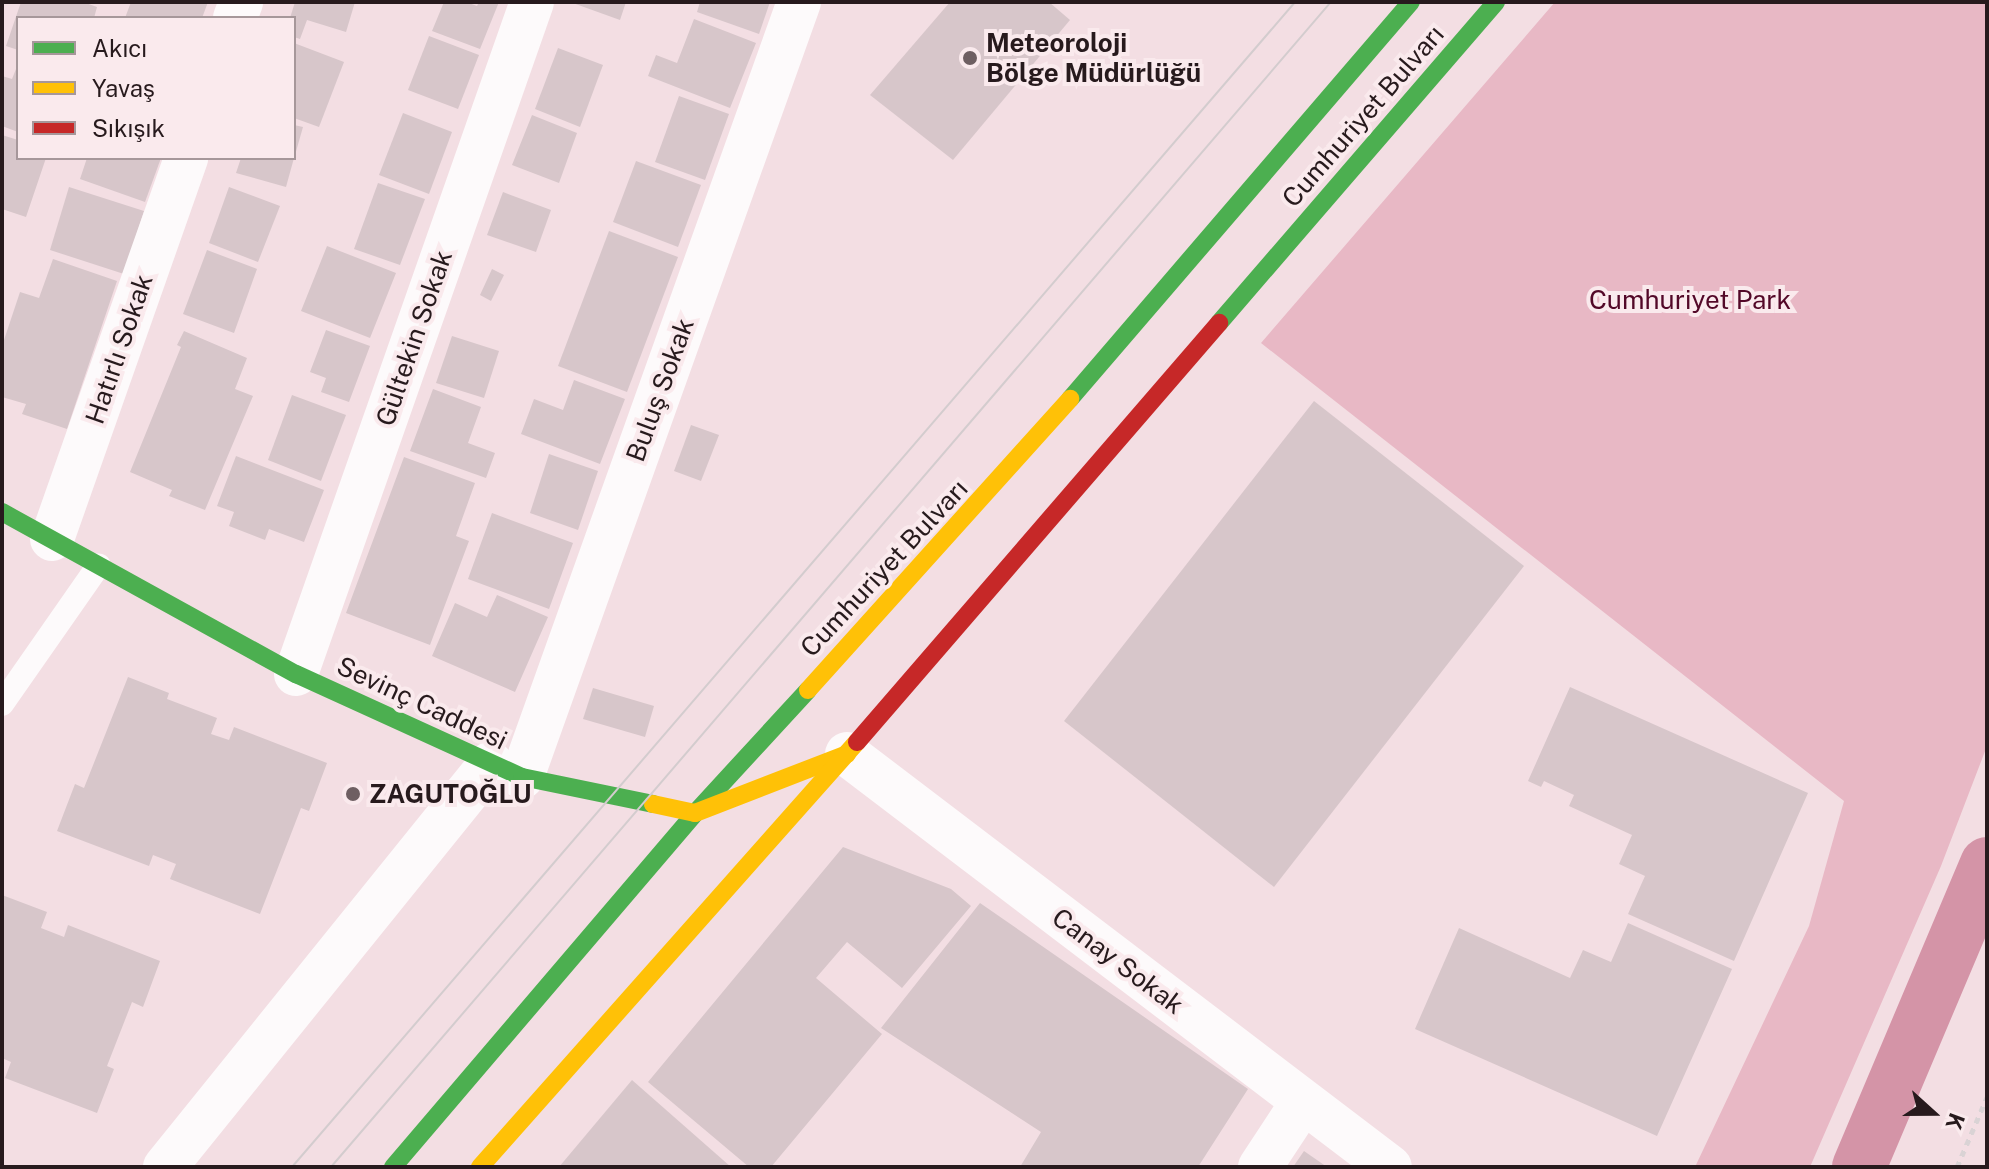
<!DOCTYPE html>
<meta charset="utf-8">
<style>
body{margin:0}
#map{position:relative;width:1989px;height:1169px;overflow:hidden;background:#f3dee3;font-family:"Public Sans",sans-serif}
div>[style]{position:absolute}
.green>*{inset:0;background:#e8b8c5}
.canal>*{height:54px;margin:-27px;padding:0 27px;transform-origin:27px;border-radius:27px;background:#d494a7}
.building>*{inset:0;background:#d7c6ca}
.path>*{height:5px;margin-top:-2.5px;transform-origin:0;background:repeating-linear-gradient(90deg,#dad3d5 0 6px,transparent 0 12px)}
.lane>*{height:24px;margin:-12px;padding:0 12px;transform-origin:12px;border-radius:12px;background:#fdfafb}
.street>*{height:44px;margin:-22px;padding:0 22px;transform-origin:22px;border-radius:22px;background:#fdfafb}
.fast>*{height:18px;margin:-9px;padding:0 9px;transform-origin:9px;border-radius:9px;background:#4caf50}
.slow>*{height:18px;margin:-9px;padding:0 9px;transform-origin:9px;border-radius:9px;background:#ffc107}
.jam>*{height:18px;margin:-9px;padding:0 9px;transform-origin:9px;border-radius:9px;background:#c62828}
.tram>*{height:2px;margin:-1px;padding:0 1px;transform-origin:1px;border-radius:1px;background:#d3ccce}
.dots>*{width:22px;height:22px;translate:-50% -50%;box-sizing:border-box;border:4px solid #faeaed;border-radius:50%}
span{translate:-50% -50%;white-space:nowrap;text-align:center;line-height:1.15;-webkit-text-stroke:8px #faeaed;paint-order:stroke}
.poi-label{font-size:26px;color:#271a1d;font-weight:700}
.left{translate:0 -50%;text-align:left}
.street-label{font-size:26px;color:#271a1d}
.park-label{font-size:26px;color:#530828}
.frame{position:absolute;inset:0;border:4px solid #271a1d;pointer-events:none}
.legend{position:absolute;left:16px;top:16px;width:280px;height:144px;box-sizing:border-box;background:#faeaed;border:2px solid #a6979a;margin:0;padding:10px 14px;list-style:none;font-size:24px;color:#271a1d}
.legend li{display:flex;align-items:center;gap:16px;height:40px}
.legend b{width:40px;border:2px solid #a6979a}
.north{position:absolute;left:1893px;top:1073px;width:80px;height:80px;-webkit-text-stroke:6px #faeaed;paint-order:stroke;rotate:111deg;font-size:22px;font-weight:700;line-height:32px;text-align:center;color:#271a1d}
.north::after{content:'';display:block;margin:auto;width:28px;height:36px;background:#271a1d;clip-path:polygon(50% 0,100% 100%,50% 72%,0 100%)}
</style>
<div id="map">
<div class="green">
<i style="clip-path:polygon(1555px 2px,1987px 2px,1987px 746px,1941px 866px,1810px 1167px,1695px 1167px,1809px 926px,1844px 801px,1261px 343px)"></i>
</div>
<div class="canal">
<i style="left:1859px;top:1167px;width:329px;rotate:-67.1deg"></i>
</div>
<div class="building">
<i style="clip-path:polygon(21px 2px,83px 2px,97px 7px,94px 18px,18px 18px,18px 50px,6px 46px)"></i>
<i style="clip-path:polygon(131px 2px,208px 2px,202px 18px,125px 18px)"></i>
<i style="clip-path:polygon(295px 2px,355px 2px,346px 32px,307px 20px,300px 39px,294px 37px,294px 18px,290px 18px)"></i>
<i style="clip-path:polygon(444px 2px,466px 2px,477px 6px,479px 2px,499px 2px,480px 49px,432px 31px)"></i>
<i style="clip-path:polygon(570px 2px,626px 2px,620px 20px)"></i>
<i style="clip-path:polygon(700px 2px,770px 2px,759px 34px,697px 12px)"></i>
<i style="clip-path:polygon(950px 2px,1049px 2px,1070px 20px,953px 160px,870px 95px)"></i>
<i style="clip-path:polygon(694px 19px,756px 43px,730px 108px,648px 76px,656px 55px,677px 63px)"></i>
<i style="clip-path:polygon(429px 36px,479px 55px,458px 109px,408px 90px)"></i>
<i style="clip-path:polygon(294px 43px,344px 62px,319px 127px,294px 118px)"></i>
<i style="clip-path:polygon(558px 48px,603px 65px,580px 127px,535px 109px)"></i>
<i style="clip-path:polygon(18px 64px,18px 132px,2px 126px,2px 76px,12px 79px)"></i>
<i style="clip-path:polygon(679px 96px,729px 114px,705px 180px,655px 162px)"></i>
<i style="clip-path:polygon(403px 113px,452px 132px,429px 194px,379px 175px)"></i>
<i style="clip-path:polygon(532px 115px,577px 133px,559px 183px,512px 165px)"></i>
<i style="clip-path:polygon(294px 125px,303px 127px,295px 155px,294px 155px)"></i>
<i style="clip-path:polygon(2px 135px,18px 140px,18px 158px,46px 158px,26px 217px,2px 209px)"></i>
<i style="clip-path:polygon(87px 158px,161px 158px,145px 202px,80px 179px)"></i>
<i style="clip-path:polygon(241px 158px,294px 158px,286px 187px,236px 173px)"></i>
<i style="clip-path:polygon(636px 161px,701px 185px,678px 247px,613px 222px)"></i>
<i style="clip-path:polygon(378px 183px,425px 199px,400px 265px,354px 249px)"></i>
<i style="clip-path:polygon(69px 187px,144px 211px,124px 274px,50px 250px)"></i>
<i style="clip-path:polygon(229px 187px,280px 206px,258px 262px,209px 243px)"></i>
<i style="clip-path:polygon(503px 192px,551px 210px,536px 252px,487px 235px)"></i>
<i style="clip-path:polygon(609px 231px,678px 257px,627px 392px,558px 366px)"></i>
<i style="clip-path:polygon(327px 246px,396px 273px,370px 338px,301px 311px)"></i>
<i style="clip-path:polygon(207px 250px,257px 269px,234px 333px,183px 314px)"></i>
<i style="clip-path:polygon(53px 259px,117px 281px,67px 429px,22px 414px,26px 404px,2px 397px,2px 346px,20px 292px,39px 298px)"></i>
<i style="clip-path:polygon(492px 269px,504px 275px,491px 301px,480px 295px)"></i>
<i style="clip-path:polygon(326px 330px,370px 346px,349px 402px,321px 392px,326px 378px,310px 372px)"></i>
<i style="clip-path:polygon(184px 331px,247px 358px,235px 389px,253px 396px,205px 510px,169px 496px,172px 490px,130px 472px,181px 347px,177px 345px)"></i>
<i style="clip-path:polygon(452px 336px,499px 351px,484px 398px,436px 383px)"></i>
<i style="clip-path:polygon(574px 380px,625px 399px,600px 464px,521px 434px,534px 399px,563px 410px)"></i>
<i style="clip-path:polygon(433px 389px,481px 407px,468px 443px,495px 453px,486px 478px,410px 451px)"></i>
<i style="clip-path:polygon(292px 395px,346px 415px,321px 481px,268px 460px)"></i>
<i style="clip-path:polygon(1314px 401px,1524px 566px,1274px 887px,1064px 721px)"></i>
<i style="clip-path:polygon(691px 425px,719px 435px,701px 481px,674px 471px)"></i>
<i style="clip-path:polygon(549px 454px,598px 471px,578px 530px,530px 513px)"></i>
<i style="clip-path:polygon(236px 456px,324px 490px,304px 542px,269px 529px,265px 540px,229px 526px,234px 512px,217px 506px)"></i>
<i style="clip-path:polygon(404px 457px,475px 483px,456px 536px,469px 541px,430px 645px,346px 613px)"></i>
<i style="clip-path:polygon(492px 513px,573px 543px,549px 609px,468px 579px)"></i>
<i style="clip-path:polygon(497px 595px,548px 617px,515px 692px,432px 656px,455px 603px,487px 617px)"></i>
<i style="clip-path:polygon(128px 677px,169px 693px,167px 699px,217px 718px,211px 734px,229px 740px,234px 727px,327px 763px,309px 811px,301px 808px,260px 914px,170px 879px,176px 864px,153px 855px,149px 866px,57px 831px,75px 784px,84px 788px)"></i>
<i style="clip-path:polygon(1570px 687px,1808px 793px,1734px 961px,1628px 914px,1645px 876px,1619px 864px,1632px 835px,1569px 806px,1574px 795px,1544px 781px,1541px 787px,1528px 781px)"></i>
<i style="clip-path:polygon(593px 688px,654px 706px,645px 737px,583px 719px)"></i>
<i style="clip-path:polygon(843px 847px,951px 889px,971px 906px,902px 988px,847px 942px,816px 978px,882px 1034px,771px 1167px,749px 1167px,648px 1082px)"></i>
<i style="clip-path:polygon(2px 895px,47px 912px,41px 928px,64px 937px,68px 925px,160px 961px,143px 1007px,132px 1002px,107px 1066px,114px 1069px,97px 1113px,5px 1078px,11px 1062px,2px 1058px)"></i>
<i style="clip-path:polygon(980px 903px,1248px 1089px,1198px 1167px,1020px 1167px,1041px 1132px,881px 1028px)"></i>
<i style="clip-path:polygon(1628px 923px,1732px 969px,1657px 1136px,1415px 1029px,1459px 928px,1570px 978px,1583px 950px,1611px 962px)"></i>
<i style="clip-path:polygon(632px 1080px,731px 1167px,559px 1167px)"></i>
<i style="clip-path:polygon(1304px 1151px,1327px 1167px,1293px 1167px)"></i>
</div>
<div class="path">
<i style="left:1957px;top:1167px;width:76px;rotate:-66.8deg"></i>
</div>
<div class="lane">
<i style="left:2px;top:704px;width:169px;rotate:-55.1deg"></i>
</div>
<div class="street">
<i style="left:235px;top:18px;width:17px;rotate:-69deg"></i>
<i style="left:52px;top:539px;width:404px;rotate:-70.6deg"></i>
<i style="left:296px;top:674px;width:712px;rotate:-70.65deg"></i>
<i style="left:847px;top:754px;width:682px;rotate:37.26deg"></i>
<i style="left:522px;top:777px;width:823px;rotate:-70.33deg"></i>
<i style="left:165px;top:1167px;width:519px;rotate:-51.1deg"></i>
<i style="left:1260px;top:1167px;width:77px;rotate:-56.7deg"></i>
</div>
<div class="fast">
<i style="left:1219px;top:323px;width:424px;rotate:-49.2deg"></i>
<i style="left:1070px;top:399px;width:523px;rotate:-49.34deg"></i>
<i style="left:2px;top:512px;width:336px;rotate:28.9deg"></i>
<i style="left:296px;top:674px;width:248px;rotate:24.5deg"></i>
<i style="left:522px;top:777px;width:134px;rotate:11.6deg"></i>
<i style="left:393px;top:1167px;width:465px;rotate:-49.5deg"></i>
<i style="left:695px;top:813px;width:167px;rotate:-47.4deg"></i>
</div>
<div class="slow">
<i style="left:808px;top:690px;width:392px;rotate:-48deg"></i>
<i style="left:653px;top:804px;width:43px;rotate:12.1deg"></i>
<i style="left:695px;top:813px;width:163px;rotate:-21.2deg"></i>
<i style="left:480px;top:1167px;width:568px;rotate:-48.43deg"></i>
</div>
<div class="jam">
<i style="left:857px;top:742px;width:554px;rotate:-49.17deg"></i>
</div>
<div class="tram">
<i style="left:292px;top:1167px;width:1537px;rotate:-49.27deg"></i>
<i style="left:331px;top:1167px;width:1535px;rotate:-49.36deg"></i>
</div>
<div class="dots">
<i style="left:970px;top:58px;background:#6e5f62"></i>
<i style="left:353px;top:794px;background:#6e5f62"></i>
</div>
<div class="poi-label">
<span class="left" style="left:986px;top:58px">Meteoroloji<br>Bölge Müdürlüğü</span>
<span class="left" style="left:369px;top:794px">ZAGUTOĞLU</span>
</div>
<div class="street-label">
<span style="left:1363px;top:116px;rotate:-49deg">Cumhuriyet Bulvarı</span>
<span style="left:414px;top:338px;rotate:-71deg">Gültekin Sokak</span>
<span style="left:119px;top:349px;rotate:-71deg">Hatırlı Sokak</span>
<span style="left:660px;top:390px;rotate:-70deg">Buluş Sokak</span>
<span style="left:884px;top:568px;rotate:-47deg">Cumhuriyet Bulvarı</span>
<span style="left:422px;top:703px;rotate:25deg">Sevinç Caddesi</span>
<span style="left:1118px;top:961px;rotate:37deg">Canay Sokak</span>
</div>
<div class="park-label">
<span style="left:1690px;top:300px">Cumhuriyet Park</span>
</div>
<div class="frame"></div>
<ul class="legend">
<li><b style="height:10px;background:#4caf50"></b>Akıcı</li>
<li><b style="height:10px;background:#ffc107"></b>Yavaş</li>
<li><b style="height:10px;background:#c62828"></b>Sıkışık</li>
</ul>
<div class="north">K</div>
</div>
